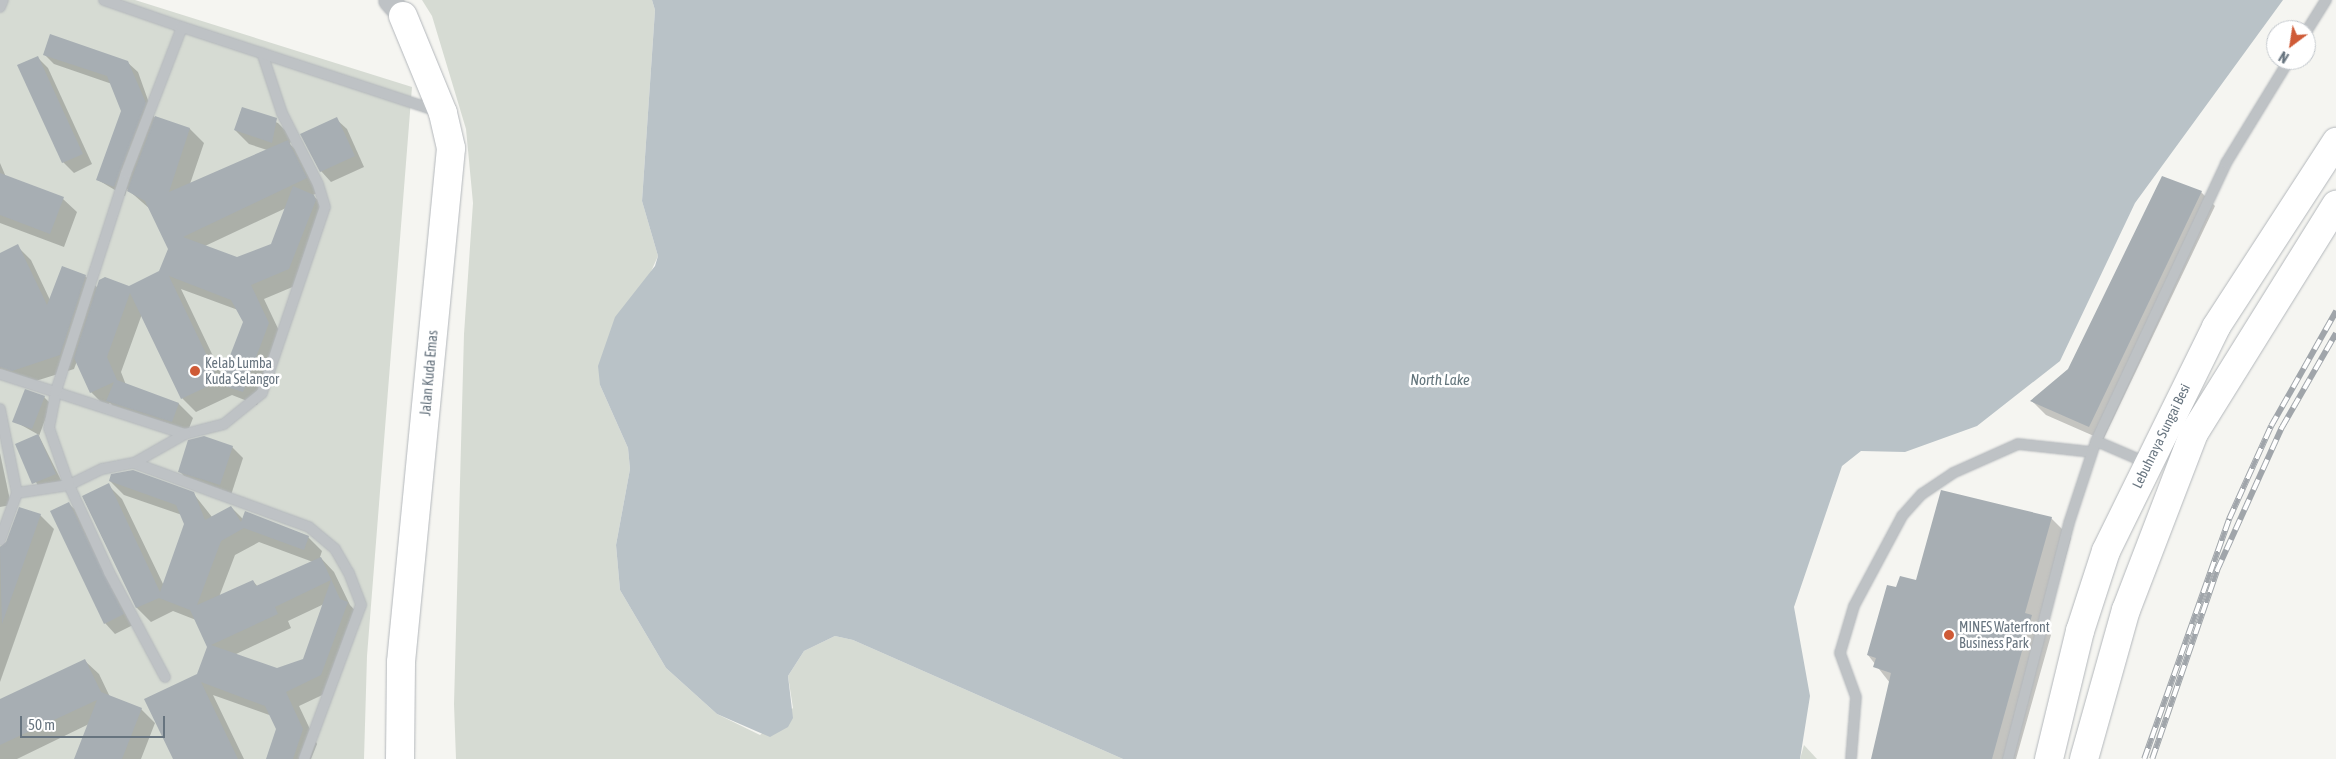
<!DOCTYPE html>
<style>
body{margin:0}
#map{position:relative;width:2336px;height:759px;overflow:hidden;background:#f5f5f1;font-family:"Asap Condensed",sans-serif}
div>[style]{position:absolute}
.green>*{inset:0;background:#d6dbd3}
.water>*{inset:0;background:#b9c2c7}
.shadow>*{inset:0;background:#0003}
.building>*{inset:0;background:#a7aeb3}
.roads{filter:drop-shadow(0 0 1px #b3b7bb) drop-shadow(0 0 1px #b3b7bb)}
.lane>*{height:10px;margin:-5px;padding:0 5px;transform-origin:5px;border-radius:5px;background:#bec2c5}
.street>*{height:21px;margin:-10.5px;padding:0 10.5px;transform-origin:10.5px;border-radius:10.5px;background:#bec2c5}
.secondary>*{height:28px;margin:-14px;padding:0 14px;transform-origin:14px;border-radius:14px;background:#fff}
.highway>*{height:28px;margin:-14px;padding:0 14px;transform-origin:14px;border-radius:14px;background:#fff}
.rail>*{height:5.5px;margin-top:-2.75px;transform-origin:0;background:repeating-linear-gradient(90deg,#fff 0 11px,#a0a5aa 0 22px);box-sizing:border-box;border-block:1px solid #a0a5aa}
.dots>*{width:14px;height:14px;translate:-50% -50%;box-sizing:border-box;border:2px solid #fff;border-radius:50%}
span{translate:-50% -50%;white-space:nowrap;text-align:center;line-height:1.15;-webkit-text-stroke:5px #fff;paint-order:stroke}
.poi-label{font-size:14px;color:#67747f}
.left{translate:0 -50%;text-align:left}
.street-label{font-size:14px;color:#67747f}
.water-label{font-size:15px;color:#63757c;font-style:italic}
.north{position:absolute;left:2266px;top:20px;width:50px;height:50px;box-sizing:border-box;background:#fff;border:1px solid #c2c7cc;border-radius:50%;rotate:211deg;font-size:14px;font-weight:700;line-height:20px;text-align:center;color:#67747f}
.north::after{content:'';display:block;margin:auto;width:18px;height:22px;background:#cf5b37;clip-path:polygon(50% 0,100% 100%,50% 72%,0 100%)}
.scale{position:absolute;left:20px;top:716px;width:145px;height:22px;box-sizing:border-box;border:2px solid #67747f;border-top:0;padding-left:6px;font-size:15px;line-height:18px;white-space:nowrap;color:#67747f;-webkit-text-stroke:4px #fff;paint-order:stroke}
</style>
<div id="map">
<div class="green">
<i style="clip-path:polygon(0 0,135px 0,412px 87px,367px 656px,364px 759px,0 759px)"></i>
<i style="clip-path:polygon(422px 0,652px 0,655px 10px,642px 201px,658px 256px,600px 385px,628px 448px,630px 469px,616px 545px,620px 590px,666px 668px,717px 714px,760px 735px,793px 708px,788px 676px,804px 651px,835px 636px,853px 640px,1123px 759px,456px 759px,454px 704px,464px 334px,473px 203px,466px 129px,432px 16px)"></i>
<i style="clip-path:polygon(1804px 745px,1817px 759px,1800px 759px)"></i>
</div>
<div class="water">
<i style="clip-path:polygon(652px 0,2283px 0,2135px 203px,2060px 361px,1977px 426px,1905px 452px,1861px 451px,1842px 466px,1794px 607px,1810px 696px,1800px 759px,1123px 759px,853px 640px,835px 636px,804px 651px,788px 676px,793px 718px,788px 727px,770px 737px,717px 714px,666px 668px,620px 590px,616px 545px,630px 469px,628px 448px,600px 385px,598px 366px,615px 317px,655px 266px,658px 256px,642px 201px,655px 10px)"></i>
</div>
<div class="shadow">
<i style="clip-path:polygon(evenodd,44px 54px,127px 62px,138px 72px,154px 117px,190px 129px,204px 143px,190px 184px,267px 150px,249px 144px,235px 130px,242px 108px,278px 123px,292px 137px,290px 144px,301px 155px,320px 192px,313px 195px,327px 210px,302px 283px,264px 299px,282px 337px,257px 405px,232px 395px,196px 412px,182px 398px,142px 314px,121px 372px,126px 385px,179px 404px,193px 418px,186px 436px,122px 415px,110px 403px,105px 406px,91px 392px,77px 361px,74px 369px,26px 384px,0 375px,0 254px,17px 246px,31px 260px,50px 300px,85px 276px,98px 288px,129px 287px,160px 272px,169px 249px,150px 209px,127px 189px,125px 196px,98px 180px,123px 111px,112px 84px,54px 64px,44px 54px,286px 208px,272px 245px,237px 258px,205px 246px,286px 208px,44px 54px,181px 289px,238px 310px,244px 322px,223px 377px,181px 289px)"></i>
<i style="clip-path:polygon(37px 57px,48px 68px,92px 164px,74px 173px,63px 162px)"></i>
<i style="clip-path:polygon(336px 119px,347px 129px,364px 167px,331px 182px,321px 171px)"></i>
<i style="clip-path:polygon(0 163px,6px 177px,63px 199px,77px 212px,64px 247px,0 223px)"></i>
<i style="clip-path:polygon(2201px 192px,2215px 206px,2103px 440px,2046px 415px,2032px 401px,2069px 370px)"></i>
<i style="clip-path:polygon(44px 397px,51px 404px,39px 436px,62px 482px,40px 490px,17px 444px,39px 435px,14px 421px)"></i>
<i style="clip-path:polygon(232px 447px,243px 458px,231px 495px,190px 482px,179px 471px)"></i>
<i style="clip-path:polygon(0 453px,11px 505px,0 507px)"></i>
<i style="clip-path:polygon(evenodd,110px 481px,193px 493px,212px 517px,231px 507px,243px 519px,308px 537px,322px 551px,320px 557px,334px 572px,350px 605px,361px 617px,335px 689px,299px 706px,317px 744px,311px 759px,267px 759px,278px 729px,272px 716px,213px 695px,244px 759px,174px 759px,209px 647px,196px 620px,173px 611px,151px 622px,137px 608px,83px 497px,108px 485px,122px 499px,164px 586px,185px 524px,182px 515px,124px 495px,110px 481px,259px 542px,313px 562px,258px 587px,253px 581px,219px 597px,235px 555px,259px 542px,110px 481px,324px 604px,304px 660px,277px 670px,234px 655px,291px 628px,288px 621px,324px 604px)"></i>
<i style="clip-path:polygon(69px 504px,80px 514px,133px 625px,115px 634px,105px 623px)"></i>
<i style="clip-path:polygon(40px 515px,54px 529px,0 682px,0 547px)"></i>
<i style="clip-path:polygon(2051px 518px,2071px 538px,2045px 630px,2051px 635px,2016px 759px,1872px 759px,1890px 683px,1868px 655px,1897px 589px)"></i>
<i style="clip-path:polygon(85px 661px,99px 674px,110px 697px,141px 709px,155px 723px,141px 759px,76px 759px,89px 724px,17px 759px,0 759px,0 700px)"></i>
</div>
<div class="building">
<i style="clip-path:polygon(50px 34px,128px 61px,146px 103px,114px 187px,96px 180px,121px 111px,107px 76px,43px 55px)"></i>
<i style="clip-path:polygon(38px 56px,83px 154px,62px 163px,17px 65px)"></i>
<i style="clip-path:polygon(242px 107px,277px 118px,272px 143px,234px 130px)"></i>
<i style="clip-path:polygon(155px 116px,190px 128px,169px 192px,288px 140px,307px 178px,183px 237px,237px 257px,271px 244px,293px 186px,314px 195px,316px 200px,289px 269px,251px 285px,269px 323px,243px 392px,219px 384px,243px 322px,231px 300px,169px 276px,219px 381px,181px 399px,130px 293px,107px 357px,117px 380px,179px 403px,172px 422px,106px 401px,114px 382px,90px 393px,74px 358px,99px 280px,105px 277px,129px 286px,159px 271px,168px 249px,145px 201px,127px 191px)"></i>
<i style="clip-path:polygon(337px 117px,355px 156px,320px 172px,300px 134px)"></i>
<i style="clip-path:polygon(0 173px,64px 197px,50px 234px,0 215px)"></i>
<i style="clip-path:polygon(2162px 176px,2202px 191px,2089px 427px,2030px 401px,2068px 369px)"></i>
<i style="clip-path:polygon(18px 244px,47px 305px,62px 266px,86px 275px,60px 355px,12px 371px,0 367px,0 253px)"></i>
<i style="clip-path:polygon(25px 389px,45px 396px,32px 429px,12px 422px)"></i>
<i style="clip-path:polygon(38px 434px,56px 474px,32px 484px,15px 444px)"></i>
<i style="clip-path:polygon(204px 436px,233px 446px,220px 485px,178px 472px,188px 440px)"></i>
<i style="clip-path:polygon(evenodd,133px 470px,194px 492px,205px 520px,231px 506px,241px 522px,245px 511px,309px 536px,304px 550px,244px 528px,221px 541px,197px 605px,253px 580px,256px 586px,321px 557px,340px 599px,348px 602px,321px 675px,286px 692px,303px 729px,293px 759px,266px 759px,276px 729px,265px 706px,201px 682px,238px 759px,173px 759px,144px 699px,197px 674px,207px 647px,190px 610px,159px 598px,136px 608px,82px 496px,109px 483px,160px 592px,184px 524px,176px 505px,109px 481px,111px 474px,133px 470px,331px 580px,303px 659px,277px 668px,211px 645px,278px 614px,275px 607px,331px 580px)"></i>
<i style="clip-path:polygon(1941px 490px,2052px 517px,2025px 613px,2032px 615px,1992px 759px,1871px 759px,1891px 673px,1873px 667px,1876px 658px,1867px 655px,1887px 585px,1896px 587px,1900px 576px,1916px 580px)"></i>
<i style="clip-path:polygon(69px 502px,124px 614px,104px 624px,50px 511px)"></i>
<i style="clip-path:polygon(19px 507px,41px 514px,2px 624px,0 547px,6px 542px)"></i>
<i style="clip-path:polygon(85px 659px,101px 692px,142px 708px,122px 759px,74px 759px,97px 700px,0 745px,0 699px)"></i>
</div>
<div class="roads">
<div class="lane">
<i style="left:104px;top:0;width:83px;rotate:19.1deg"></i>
<i style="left:0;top:7px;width:8px;rotate:-67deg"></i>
<i style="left:2306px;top:32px;width:38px;rotate:-58deg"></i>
<i style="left:0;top:374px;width:194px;rotate:18deg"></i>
<i style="left:185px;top:434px;width:40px;rotate:-14.4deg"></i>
<i style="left:224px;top:424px;width:49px;rotate:-39.2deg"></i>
<i style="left:262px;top:393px;width:196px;rotate:-71.3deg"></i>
<i style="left:325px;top:207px;width:24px;rotate:-107deg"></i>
<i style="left:318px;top:184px;width:80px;rotate:-116.9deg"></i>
<i style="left:282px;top:113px;width:63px;rotate:-108.4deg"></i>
<i style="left:0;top:409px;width:86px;rotate:78.6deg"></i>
<i style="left:17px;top:493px;width:50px;rotate:109.9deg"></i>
<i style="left:2096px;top:441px;width:307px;rotate:-64.9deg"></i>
<i style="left:2226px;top:163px;width:121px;rotate:-58.5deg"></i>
<i style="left:134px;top:463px;width:186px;rotate:20.1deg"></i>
<i style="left:309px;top:527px;width:34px;rotate:40deg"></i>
<i style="left:335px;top:549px;width:28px;rotate:60deg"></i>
<i style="left:349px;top:573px;width:34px;rotate:69deg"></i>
<i style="left:361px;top:605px;width:164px;rotate:110.3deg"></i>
<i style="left:17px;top:493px;width:53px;rotate:-8.7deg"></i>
<i style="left:69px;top:485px;width:37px;rotate:-26deg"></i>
<i style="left:102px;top:469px;width:33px;rotate:-11deg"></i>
<i style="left:134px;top:463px;width:59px;rotate:-29.6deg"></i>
<i style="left:165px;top:677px;width:119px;rotate:-118.1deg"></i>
<i style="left:109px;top:572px;width:96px;rotate:-114.7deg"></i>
<i style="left:69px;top:485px;width:60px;rotate:-109.3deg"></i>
<i style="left:49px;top:428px;width:38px;rotate:-79deg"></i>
<i style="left:56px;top:391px;width:229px;rotate:-72.2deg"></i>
<i style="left:126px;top:173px;width:156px;rotate:-69deg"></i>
<i style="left:182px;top:27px;width:272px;rotate:18.2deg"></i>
<i style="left:1851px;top:759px;width:62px;rotate:-85.4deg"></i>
<i style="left:1856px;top:697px;width:47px;rotate:-110deg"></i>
<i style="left:1840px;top:653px;width:49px;rotate:-73.4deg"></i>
<i style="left:1854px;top:606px;width:102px;rotate:-61.9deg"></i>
<i style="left:1902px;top:516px;width:30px;rotate:-48deg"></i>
<i style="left:1922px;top:494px;width:37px;rotate:-34deg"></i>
<i style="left:1953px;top:473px;width:71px;rotate:-24deg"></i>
<i style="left:2018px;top:444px;width:74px;rotate:6.2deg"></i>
<i style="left:2008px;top:759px;width:244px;rotate:-75.5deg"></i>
<i style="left:2069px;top:523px;width:86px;rotate:-71.8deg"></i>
<i style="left:2096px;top:441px;width:56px;rotate:23.3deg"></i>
</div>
<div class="street">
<i style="left:389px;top:0;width:21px;rotate:49deg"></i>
</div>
<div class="secondary">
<i style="left:400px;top:759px;width:97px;rotate:-89.4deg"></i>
<i style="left:401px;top:662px;width:516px;rotate:-84.44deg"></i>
<i style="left:451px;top:148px;width:36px;rotate:-103deg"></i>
<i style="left:443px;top:113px;width:105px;rotate:-112.4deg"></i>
</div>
<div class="highway">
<i style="left:2049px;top:759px;width:132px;rotate:-76.4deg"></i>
<i style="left:2080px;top:631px;width:84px;rotate:-72deg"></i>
<i style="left:2106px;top:551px;width:250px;rotate:-63.8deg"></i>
<i style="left:2216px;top:327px;width:221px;rotate:-57deg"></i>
<i style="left:2084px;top:759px;width:155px;rotate:-74.3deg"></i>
<i style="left:2126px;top:610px;width:190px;rotate:-69deg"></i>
<i style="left:2194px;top:433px;width:269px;rotate:-58.1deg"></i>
</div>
</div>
<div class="rail">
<i style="left:2144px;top:759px;width:255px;rotate:-70.5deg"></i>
<i style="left:2229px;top:519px;width:102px;rotate:-65.7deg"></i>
<i style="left:2271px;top:426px;width:132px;rotate:-60.5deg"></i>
<i style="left:2152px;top:759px;width:200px;rotate:-71deg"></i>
<i style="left:2217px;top:570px;width:157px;rotate:-65.6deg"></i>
<i style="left:2282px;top:427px;width:108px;rotate:-60.1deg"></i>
</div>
<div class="dots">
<i style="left:195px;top:371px;background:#cf5b37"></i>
<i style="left:1949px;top:635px;background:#cf5b37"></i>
</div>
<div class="poi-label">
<span class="left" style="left:205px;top:371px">Kelab Lumba<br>Kuda Selangor</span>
<span class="left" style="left:1959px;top:635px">MINES Waterfront<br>Business Park</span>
</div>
<div class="street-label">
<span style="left:429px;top:373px;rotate:-85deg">Jalan Kuda Emas</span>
<span style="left:2161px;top:436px;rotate:-64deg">Lebuhraya Sungai Besi</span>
</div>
<div class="water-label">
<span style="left:1440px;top:380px">North Lake</span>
</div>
<div class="north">N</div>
<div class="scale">50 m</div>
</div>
